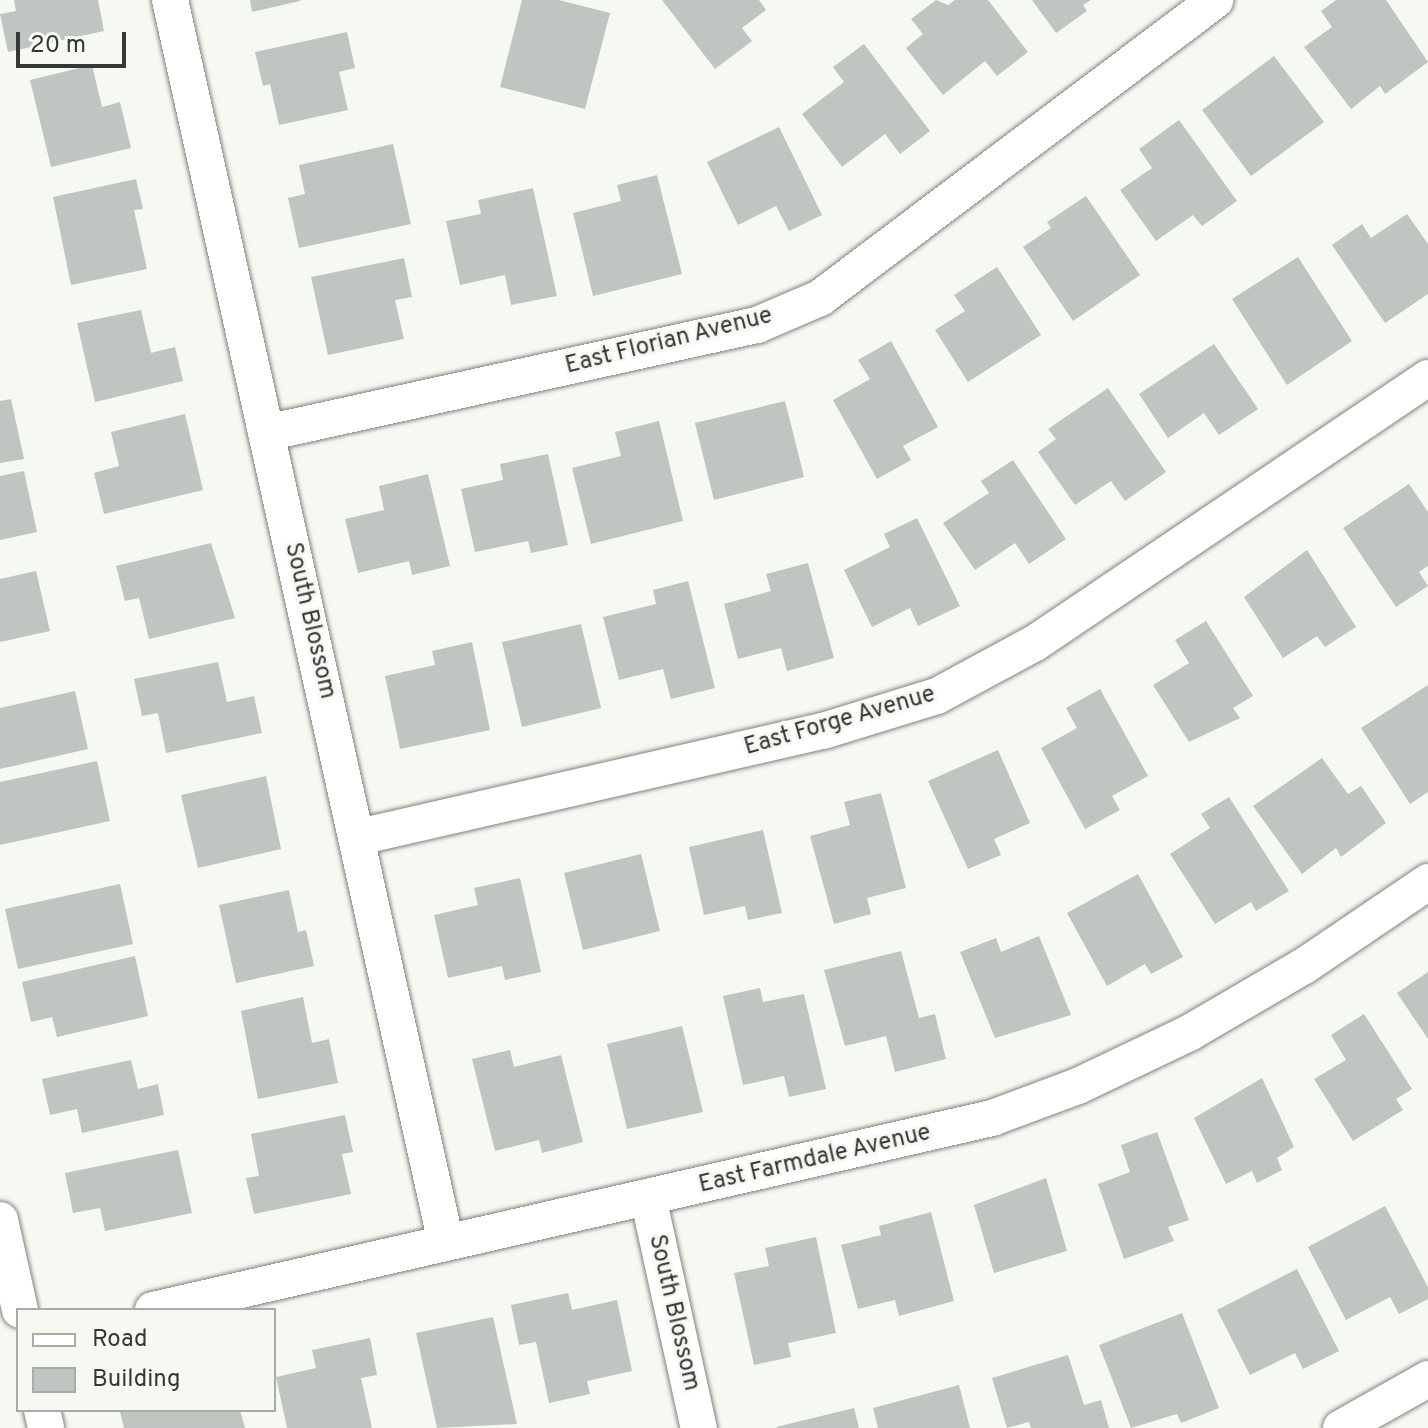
<!DOCTYPE html>
<style>
body{margin:0}
#map{position:relative;width:1428px;height:1428px;overflow:hidden;background:#f5f9f2;font-family:Overpass,sans-serif}
div>[style]{position:absolute}
.building>*{inset:0;background:#bfc5c0}
.roads{filter:drop-shadow(0 0 2px #80837e) drop-shadow(0 0 2px #80837e)}
.street>*{height:36px;margin:-18px;padding:0 18px;transform-origin:18px;border-radius:18px;background:#fff}
span{translate:-50% -50%;white-space:nowrap;text-align:center;line-height:1.15;-webkit-text-stroke:6px #f5f9f2;paint-order:stroke}
.street-label{font-size:24px;color:#363835}
.legend{position:absolute;left:16px;top:1308px;width:260px;height:104px;box-sizing:border-box;background:#f5f9f2;border:2px solid #a9aca6;margin:0;padding:10px 14px;list-style:none;font-size:24px;color:#363835}
.legend li{display:flex;align-items:center;gap:16px;height:40px}
.legend b{width:40px;border:2px solid #a9aca6}
.scale{position:absolute;left:16px;top:32px;width:110px;height:36px;box-sizing:border-box;border:4px solid #363835;border-top:0;padding-left:10px;font-size:24px;line-height:28px;white-space:nowrap;color:#363835;-webkit-text-stroke:6px #f5f9f2;paint-order:stroke}
</style>
<div id="map">
<div class="building">
<i style="clip-path:polygon(14px 0,98px 0,104px 31px,8px 52px,0 14px,16px 11px)"></i>
<i style="clip-path:polygon(250px 0,300px 0,300px 1px,252px 12px)"></i>
<i style="clip-path:polygon(522px 0,559px 0,610px 13px,585px 109px,500px 87px)"></i>
<i style="clip-path:polygon(662px 0,759px 0,766px 10px,742px 28px,752px 41px,715px 69px)"></i>
<i style="clip-path:polygon(936px 0,948px 5px,955px 0,988px 0,1028px 52px,997px 76px,985px 61px,943px 95px,906px 48px,923px 34px,911px 19px)"></i>
<i style="clip-path:polygon(1032px 0,1091px 0,1083px 5px,1087px 11px,1056px 33px)"></i>
<i style="clip-path:polygon(1336px 0,1386px 0,1428px 62px,1385px 94px,1380px 86px,1351px 109px,1304px 47px,1332px 27px,1321px 11px)"></i>
<i style="clip-path:polygon(347px 32px,355px 68px,339px 72px,348px 110px,279px 125px,270px 84px,263px 86px,255px 52px)"></i>
<i style="clip-path:polygon(864px 44px,930px 131px,900px 154px,885px 134px,842px 167px,802px 114px,844px 82px,833px 67px)"></i>
<i style="clip-path:polygon(1274px 56px,1324px 122px,1251px 176px,1202px 110px)"></i>
<i style="clip-path:polygon(92px 65px,102px 107px,120px 102px,131px 148px,51px 167px,30px 80px)"></i>
<i style="clip-path:polygon(1179px 120px,1237px 201px,1202px 226px,1193px 215px,1156px 241px,1120px 190px,1152px 168px,1139px 149px)"></i>
<i style="clip-path:polygon(779px 127px,822px 215px,789px 231px,776px 206px,738px 225px,707px 162px)"></i>
<i style="clip-path:polygon(393px 144px,411px 224px,299px 248px,288px 198px,305px 194px,299px 165px)"></i>
<i style="clip-path:polygon(657px 175px,682px 274px,593px 296px,573px 213px,621px 201px,617px 185px)"></i>
<i style="clip-path:polygon(136px 179px,143px 209px,134px 210px,147px 269px,71px 285px,53px 197px)"></i>
<i style="clip-path:polygon(533px 188px,557px 296px,511px 305px,505px 275px,460px 285px,446px 221px,481px 214px,478px 200px)"></i>
<i style="clip-path:polygon(1086px 196px,1140px 275px,1073px 321px,1023px 247px,1051px 228px,1047px 222px)"></i>
<i style="clip-path:polygon(1407px 214px,1428px 244px,1428px 294px,1385px 323px,1332px 245px,1362px 224px,1371px 238px)"></i>
<i style="clip-path:polygon(1298px 257px,1352px 341px,1287px 385px,1232px 299px)"></i>
<i style="clip-path:polygon(404px 258px,412px 297px,395px 300px,404px 339px,328px 355px,311px 277px)"></i>
<i style="clip-path:polygon(997px 267px,1041px 335px,968px 382px,935px 330px,965px 311px,954px 295px)"></i>
<i style="clip-path:polygon(141px 310px,151px 353px,175px 347px,183px 381px,95px 402px,77px 323px)"></i>
<i style="clip-path:polygon(891px 341px,938px 427px,903px 446px,911px 460px,877px 479px,833px 400px,870px 379px,858px 360px)"></i>
<i style="clip-path:polygon(1214px 344px,1258px 409px,1219px 435px,1204px 413px,1168px 438px,1139px 394px)"></i>
<i style="clip-path:polygon(1108px 388px,1166px 472px,1125px 501px,1111px 481px,1075px 505px,1038px 452px,1056px 439px,1048px 429px)"></i>
<i style="clip-path:polygon(11px 399px,24px 459px,0 463px,0 401px)"></i>
<i style="clip-path:polygon(785px 401px,804px 477px,714px 500px,695px 423px)"></i>
<i style="clip-path:polygon(185px 414px,203px 490px,104px 514px,94px 473px,119px 466px,111px 432px)"></i>
<i style="clip-path:polygon(659px 421px,683px 521px,591px 544px,572px 468px,621px 456px,615px 432px)"></i>
<i style="clip-path:polygon(548px 454px,568px 545px,531px 553px,528px 541px,475px 552px,461px 489px,503px 480px,500px 464px)"></i>
<i style="clip-path:polygon(1013px 460px,1066px 539px,1029px 564px,1015px 543px,975px 570px,943px 523px,989px 493px,981px 481px)"></i>
<i style="clip-path:polygon(24px 471px,37px 532px,0 540px,0 476px)"></i>
<i style="clip-path:polygon(428px 474px,450px 566px,412px 575px,409px 561px,358px 573px,345px 519px,384px 510px,379px 486px)"></i>
<i style="clip-path:polygon(1409px 484px,1428px 512px,1428px 566px,1419px 572px,1428px 586px,1396px 607px,1343px 528px)"></i>
<i style="clip-path:polygon(917px 518px,960px 606px,918px 626px,910px 608px,872px 627px,844px 570px,890px 547px,884px 534px)"></i>
<i style="clip-path:polygon(211px 543px,235px 618px,149px 639px,139px 598px,125px 601px,116px 566px)"></i>
<i style="clip-path:polygon(1307px 550px,1356px 627px,1325px 647px,1317px 636px,1283px 658px,1244px 597px)"></i>
<i style="clip-path:polygon(808px 563px,834px 658px,787px 671px,781px 648px,738px 659px,724px 604px,771px 591px,766px 574px)"></i>
<i style="clip-path:polygon(36px 571px,50px 631px,0 642px,0 579px)"></i>
<i style="clip-path:polygon(688px 581px,715px 688px,671px 699px,663px 669px,619px 680px,603px 617px,656px 604px,653px 590px)"></i>
<i style="clip-path:polygon(1206px 621px,1253px 696px,1233px 708px,1240px 718px,1189px 742px,1153px 685px,1189px 663px,1175px 640px)"></i>
<i style="clip-path:polygon(581px 624px,601px 708px,522px 727px,502px 642px)"></i>
<i style="clip-path:polygon(472px 642px,490px 730px,400px 749px,385px 676px,435px 665px,432px 651px)"></i>
<i style="clip-path:polygon(218px 662px,227px 702px,254px 696px,262px 733px,166px 753px,158px 713px,142px 716px,134px 679px)"></i>
<i style="clip-path:polygon(1428px 685px,1428px 792px,1410px 804px,1361px 728px)"></i>
<i style="clip-path:polygon(1100px 689px,1148px 776px,1112px 796px,1120px 810px,1085px 829px,1041px 748px,1077px 728px,1066px 708px)"></i>
<i style="clip-path:polygon(75px 691px,88px 749px,0 769px,0 708px)"></i>
<i style="clip-path:polygon(998px 750px,1030px 823px,994px 839px,1001px 855px,968px 869px,928px 781px)"></i>
<i style="clip-path:polygon(1322px 758px,1348px 794px,1361px 786px,1386px 823px,1341px 857px,1336px 848px,1302px 874px,1253px 806px)"></i>
<i style="clip-path:polygon(97px 761px,110px 821px,0 845px,0 782px)"></i>
<i style="clip-path:polygon(266px 776px,281px 849px,198px 868px,181px 795px)"></i>
<i style="clip-path:polygon(881px 793px,906px 888px,867px 898px,871px 914px,834px 924px,810px 836px,850px 825px,844px 802px)"></i>
<i style="clip-path:polygon(1229px 797px,1289px 891px,1256px 911px,1251px 902px,1215px 924px,1170px 854px,1210px 828px,1201px 814px)"></i>
<i style="clip-path:polygon(763px 830px,782px 913px,748px 920px,745px 906px,704px 915px,689px 847px)"></i>
<i style="clip-path:polygon(641px 854px,660px 931px,583px 950px,564px 873px)"></i>
<i style="clip-path:polygon(1138px 874px,1183px 957px,1151px 974px,1145px 964px,1107px 986px,1067px 913px)"></i>
<i style="clip-path:polygon(520px 878px,541px 972px,505px 980px,502px 966px,448px 978px,434px 915px,478px 905px,474px 888px)"></i>
<i style="clip-path:polygon(120px 884px,133px 944px,18px 969px,5px 909px)"></i>
<i style="clip-path:polygon(289px 890px,298px 932px,306px 930px,314px 966px,236px 983px,219px 905px)"></i>
<i style="clip-path:polygon(1039px 936px,1071px 1015px,995px 1038px,960px 952px,996px 938px,1001px 952px)"></i>
<i style="clip-path:polygon(901px 951px,919px 1018px,935px 1014px,946px 1059px,895px 1072px,886px 1036px,845px 1046px,824px 970px)"></i>
<i style="clip-path:polygon(135px 956px,148px 1016px,57px 1037px,52px 1017px,31px 1022px,22px 982px)"></i>
<i style="clip-path:polygon(1428px 972px,1428px 1039px,1397px 993px)"></i>
<i style="clip-path:polygon(760px 988px,763px 1002px,804px 994px,826px 1089px,789px 1097px,784px 1076px,743px 1085px,723px 996px)"></i>
<i style="clip-path:polygon(303px 997px,312px 1043px,329px 1039px,338px 1083px,258px 1099px,241px 1011px)"></i>
<i style="clip-path:polygon(1364px 1014px,1412px 1089px,1396px 1099px,1403px 1110px,1353px 1141px,1314px 1079px,1346px 1060px,1331px 1035px)"></i>
<i style="clip-path:polygon(682px 1026px,703px 1112px,627px 1129px,607px 1044px)"></i>
<i style="clip-path:polygon(510px 1050px,514px 1067px,561px 1055px,583px 1142px,542px 1153px,539px 1140px,495px 1151px,472px 1059px)"></i>
<i style="clip-path:polygon(131px 1060px,138px 1089px,158px 1084px,164px 1115px,82px 1133px,77px 1109px,50px 1115px,42px 1079px)"></i>
<i style="clip-path:polygon(1262px 1078px,1294px 1147px,1277px 1158px,1282px 1170px,1257px 1183px,1252px 1171px,1226px 1184px,1194px 1118px)"></i>
<i style="clip-path:polygon(345px 1115px,353px 1152px,342px 1154px,351px 1194px,254px 1214px,246px 1178px,259px 1176px,251px 1134px)"></i>
<i style="clip-path:polygon(1157px 1132px,1189px 1220px,1168px 1227px,1174px 1241px,1124px 1259px,1098px 1184px,1130px 1172px,1121px 1145px)"></i>
<i style="clip-path:polygon(178px 1150px,192px 1213px,105px 1231px,100px 1208px,73px 1213px,65px 1173px)"></i>
<i style="clip-path:polygon(1046px 1178px,1067px 1251px,994px 1273px,974px 1205px)"></i>
<i style="clip-path:polygon(1385px 1206px,1428px 1287px,1428px 1299px,1399px 1314px,1390px 1297px,1346px 1320px,1308px 1247px)"></i>
<i style="clip-path:polygon(931px 1212px,954px 1301px,899px 1316px,895px 1300px,858px 1309px,841px 1245px,881px 1235px,879px 1226px)"></i>
<i style="clip-path:polygon(816px 1237px,836px 1333px,788px 1343px,791px 1357px,754px 1365px,734px 1273px,769px 1266px,765px 1248px)"></i>
<i style="clip-path:polygon(1297px 1269px,1339px 1351px,1303px 1369px,1295px 1353px,1250px 1375px,1217px 1310px)"></i>
<i style="clip-path:polygon(568px 1293px,572px 1310px,617px 1300px,632px 1371px,587px 1381px,590px 1394px,549px 1403px,536px 1342px,519px 1345px,511px 1305px)"></i>
<i style="clip-path:polygon(1182px 1313px,1219px 1408px,1181px 1423px,1177px 1414px,1131px 1428px,1099px 1345px)"></i>
<i style="clip-path:polygon(493px 1317px,517px 1424px,437px 1428px,416px 1333px)"></i>
<i style="clip-path:polygon(370px 1338px,377px 1375px,361px 1378px,372px 1428px,287px 1428px,276px 1377px,316px 1368px,312px 1350px)"></i>
<i style="clip-path:polygon(1068px 1355px,1084px 1405px,1101px 1400px,1109px 1428px,1031px 1428px,1029px 1422px,1007px 1428px,992px 1378px)"></i>
<i style="clip-path:polygon(959px 1385px,970px 1428px,878px 1428px,873px 1408px)"></i>
<i style="clip-path:polygon(854px 1408px,859px 1428px,777px 1428px,776px 1427px)"></i>
<i style="clip-path:polygon(127px 1410px,240px 1410px,245px 1428px,124px 1428px,120px 1412px)"></i>
</div>
<div class="roads">
<div class="street">
<i style="left:170px;top:0;width:1273px;rotate:77.48deg"></i>
<i style="left:266px;top:433px;width:503px;rotate:-12.41deg"></i>
<i style="left:757px;top:325px;width:69px;rotate:-23.2deg"></i>
<i style="left:820px;top:298px;width:495px;rotate:-37deg"></i>
<i style="left:359px;top:837px;width:476px;rotate:-12.9deg"></i>
<i style="left:823px;top:731px;width:119px;rotate:-17.1deg"></i>
<i style="left:937px;top:696px;width:111px;rotate:-28.4deg"></i>
<i style="left:1035px;top:643px;width:474px;rotate:-34deg"></i>
<i style="left:648px;top:1197px;width:237px;rotate:77.6deg"></i>
<i style="left:0;top:1220px;width:92px;rotate:77.5deg"></i>
<i style="left:153px;top:1310px;width:861px;rotate:-12.89deg"></i>
<i style="left:992px;top:1118px;width:92px;rotate:-20.4deg"></i>
<i style="left:1078px;top:1086px;width:125px;rotate:-25.5deg"></i>
<i style="left:1191px;top:1032px;width:131px;rotate:-30.3deg"></i>
<i style="left:1304px;top:966px;width:150px;rotate:-34.1deg"></i>
<i style="left:42px;top:1410px;width:18px;rotate:77deg"></i>
<i style="left:1341px;top:1428px;width:100px;rotate:-29.4deg"></i>
</div>
</div>
<div class="street-label">
<span style="left:669px;top:342px;rotate:-14deg">East Florian Avenue</span>
<span style="left:309px;top:621px;rotate:77deg">South Blossom</span>
<span style="left:840px;top:722px;rotate:-16deg">East Forge Avenue</span>
<span style="left:815px;top:1160px;rotate:-13deg">East Farmdale Avenue</span>
<span style="left:673px;top:1313px;rotate:77deg">South Blossom</span>
</div>
<ul class="legend">
<li><b style="height:10px;background:#fff"></b>Road</li>
<li><b style="height:22px;background:#bfc5c0"></b>Building</li>
</ul>
<div class="scale">20 m</div>
</div>
